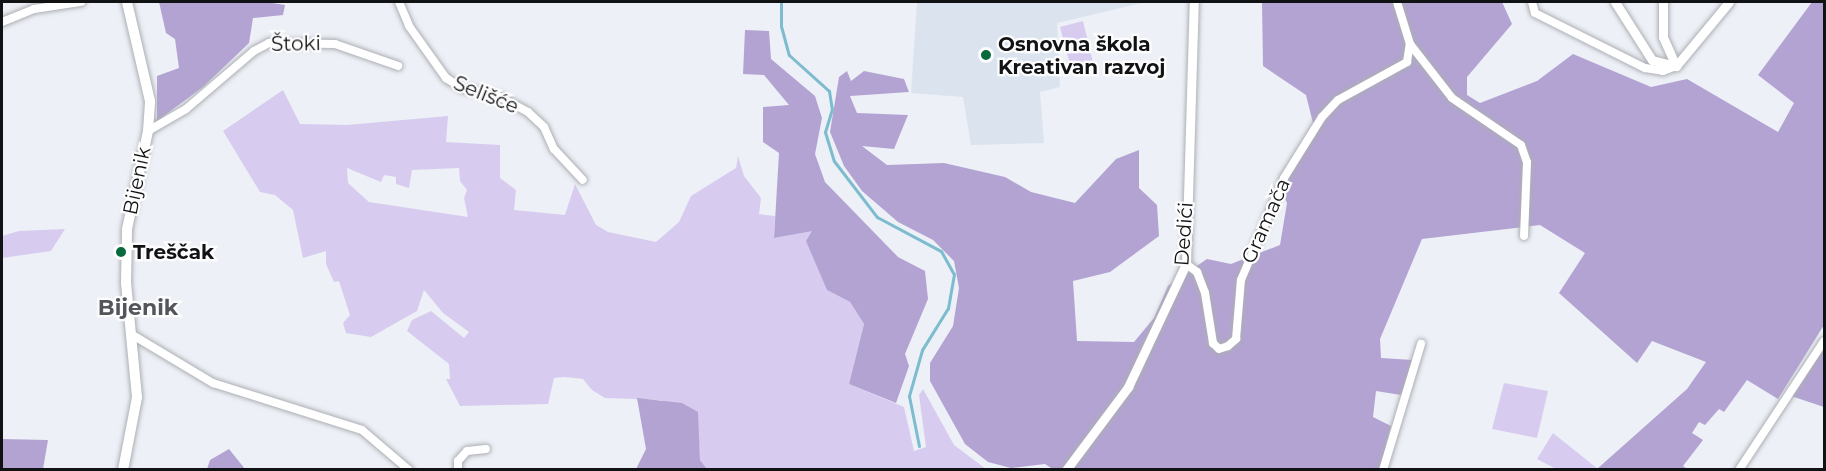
<!DOCTYPE html>
<meta charset="utf-8">
<style>
body{margin:0}
#map{position:relative;width:1826px;height:471px;overflow:hidden;background:#edf0f6;font-family:Montserrat,sans-serif}
div>[style]{position:absolute}
.built>*{inset:0;background:#dbe3ef}
.green>*{inset:0;background:#d7ccef}
.forest>*{inset:0;background:#b3a3d3}
.stream>*{height:3px;margin:-1.5px;padding:0 1.5px;transform-origin:1.5px;border-radius:1.5px;background:#7cbcce}
.roads{filter:drop-shadow(0 0 2px #acafb4) drop-shadow(0 0 2px #acafb4)}
.minor>*{height:8px;margin:-4px;padding:0 4px;transform-origin:4px;border-radius:4px;background:#fff}
.tertiary>*{height:9px;margin:-4.5px;padding:0 4.5px;transform-origin:4.5px;border-radius:4.5px;background:#fff}
.secondary>*{height:10px;margin:-5px;padding:0 5px;transform-origin:5px;border-radius:5px;background:#fff}
.dots>*{width:16px;height:16px;translate:-50% -50%;box-sizing:border-box;border:3px solid #fdfdfe;border-radius:50%}
span{translate:-50% -50%;white-space:nowrap;text-align:center;line-height:1.15;-webkit-text-stroke:4.5px #fdfdfe;paint-order:stroke}
.street-label{font-size:20px;color:#111214}
.poi-label{font-size:20px;color:#111214;font-weight:700}
.left{translate:0 -50%;text-align:left}
.quarter-label{font-size:22px;color:#525559;font-weight:700}
.frame{position:absolute;inset:0;border:3px solid #111214;pointer-events:none}
</style>
<div id="map">
<div class="built">
<i style="clip-path:polygon(917px 2px,1146px 2px,1057px 23px,1060px 87px,1040px 92px,1044px 143px,971px 145px,963px 97px,911px 93px)"></i>
</div>
<div class="green">
<i style="clip-path:polygon(1083px 21px,1093px 62px,1071px 68px,1060px 27px)"></i>
<i style="clip-path:polygon(evenodd,283px 90px,300px 124px,347px 125px,448px 116px,446px 142px,500px 145px,500px 178px,516px 190px,514px 210px,565px 215px,575px 184px,596px 225px,608px 232px,656px 242px,679px 222px,691px 196px,736px 168px,738px 156px,744px 176px,761px 198px,759px 214px,775px 216px,774px 238px,812px 230px,827px 290px,850px 302px,864px 324px,849px 384px,904px 407px,914px 451px,926px 447px,919px 395px,923px 389px,954px 445px,986px 469px,707px 469px,700px 460px,699px 441px,661px 400px,605px 398px,592px 390px,583px 379px,565px 377px,554px 378px,548px 404px,460px 406px,446px 379px,450px 379px,449px 364px,407px 331px,412px 320px,431px 311px,464px 338px,469px 332px,443px 313px,424px 290px,417px 311px,371px 337px,346px 333px,343px 323px,350px 315px,339px 281px,334px 282px,326px 264px,326px 251px,303px 258px,293px 210px,275px 195px,260px 192px,223px 131px,283px 90px,347px 168px,381px 182px,384px 175px,396px 177px,396px 184px,409px 188px,412px 170px,459px 168px,460px 181px,467px 190px,464px 198px,468px 217px,369px 202px,348px 183px,347px 168px)"></i>
<i style="clip-path:polygon(65px 229px,51px 251px,2px 258px,2px 236px,19px 231px)"></i>
<i style="clip-path:polygon(1504px 383px,1548px 391px,1537px 438px,1492px 429px)"></i>
<i style="clip-path:polygon(1553px 433px,1598px 469px,1556px 469px,1537px 459px)"></i>
</div>
<div class="forest">
<i style="clip-path:polygon(159px 2px,266px 2px,285px 5px,283px 15px,253px 18px,249px 43px,203px 87px,157px 121px,157px 76px,179px 68px,175px 39px,166px 33px)"></i>
<i style="clip-path:polygon(1262px 2px,1502px 2px,1512px 24px,1467px 77px,1467px 95px,1480px 103px,1537px 81px,1573px 54px,1651px 87px,1687px 79px,1778px 132px,1794px 103px,1758px 75px,1812px 2px,1824px 2px,1824px 325px,1778px 399px,1747px 380px,1724px 412px,1719px 409px,1705px 425px,1699px 422px,1692px 433px,1703px 440px,1683px 466px,1687px 469px,1597px 469px,1687px 389px,1706px 362px,1652px 341px,1637px 363px,1559px 293px,1585px 253px,1540px 225px,1422px 239px,1380px 339px,1381px 358px,1413px 360px,1401px 395px,1376px 391px,1373px 417px,1391px 426px,1380px 469px,1054px 470px,1045px 464px,1011px 468px,988px 462px,965px 444px,930px 381px,930px 363px,953px 326px,959px 288px,954px 261px,933px 240px,898px 222px,862px 191px,844px 166px,830px 132px,839px 77px,847px 71px,851px 81px,864px 71px,904px 79px,909px 92px,850px 96px,857px 113px,908px 115px,894px 149px,862px 146px,887px 165px,944px 163px,1005px 177px,1031px 192px,1075px 203px,1116px 159px,1139px 150px,1139px 188px,1157px 205px,1159px 236px,1110px 272px,1073px 281px,1077px 341px,1134px 342px,1154px 318px,1168px 286px,1207px 259px,1231px 264px,1280px 245px,1287px 203px,1277px 182px,1316px 135px,1306px 95px,1263px 66px)"></i>
<i style="clip-path:polygon(745px 30px,769px 31px,771px 59px,815px 96px,822px 118px,815px 154px,825px 182px,898px 257px,925px 271px,928px 299px,905px 354px,909px 366px,896px 403px,849px 384px,864px 324px,850px 302px,827px 290px,806px 241px,812px 231px,774px 238px,779px 153px,763px 142px,763px 107px,789px 105px,764px 75px,743px 74px)"></i>
<i style="clip-path:polygon(1824px 343px,1824px 407px,1788px 395px)"></i>
<i style="clip-path:polygon(637px 398px,682px 403px,698px 412px,700px 460px,707px 469px,636px 469px,646px 449px)"></i>
<i style="clip-path:polygon(2px 439px,48px 440px,43px 469px,2px 469px)"></i>
<i style="clip-path:polygon(229px 449px,245px 469px,207px 469px,210px 460px)"></i>
</div>
<div class="stream">
<i style="left:781px;top:2px;width:24px;rotate:90deg"></i>
<i style="left:781px;top:26px;width:30px;rotate:75deg"></i>
<i style="left:789px;top:55px;width:54px;rotate:42deg"></i>
<i style="left:829px;top:91px;width:18px;rotate:81deg"></i>
<i style="left:832px;top:109px;width:24px;rotate:107deg"></i>
<i style="left:825px;top:132px;width:30px;rotate:73deg"></i>
<i style="left:834px;top:161px;width:71px;rotate:52.5deg"></i>
<i style="left:877px;top:217px;width:72px;rotate:28deg"></i>
<i style="left:941px;top:251px;width:26px;rotate:61deg"></i>
<i style="left:954px;top:274px;width:35px;rotate:100deg"></i>
<i style="left:948px;top:308px;width:49px;rotate:121.8deg"></i>
<i style="left:922px;top:350px;width:48px;rotate:105.8deg"></i>
<i style="left:909px;top:396px;width:51px;rotate:78.7deg"></i>
</div>
<div class="roads">
<div class="minor">
<i style="left:399px;top:2px;width:26px;rotate:67deg"></i>
<i style="left:409px;top:26px;width:64px;rotate:54.6deg"></i>
<i style="left:446px;top:78px;width:19px;rotate:32deg"></i>
<i style="left:462px;top:88px;width:37px;rotate:13deg"></i>
<i style="left:498px;top:96px;width:34px;rotate:28deg"></i>
<i style="left:528px;top:112px;width:22px;rotate:43deg"></i>
<i style="left:544px;top:127px;width:24px;rotate:66deg"></i>
<i style="left:554px;top:149px;width:42px;rotate:46.9deg"></i>
<i style="left:1397px;top:2px;width:44px;rotate:72.8deg"></i>
<i style="left:1410px;top:44px;width:68px;rotate:52.1deg"></i>
<i style="left:1452px;top:98px;width:83px;rotate:34.3deg"></i>
<i style="left:1521px;top:145px;width:18px;rotate:71deg"></i>
<i style="left:1527px;top:162px;width:74px;rotate:92.3deg"></i>
<i style="left:1532px;top:2px;width:11px;rotate:75deg"></i>
<i style="left:1535px;top:13px;width:123px;rotate:26.6deg"></i>
<i style="left:1645px;top:68px;width:18px;rotate:9deg"></i>
<i style="left:1663px;top:71px;width:14px;rotate:-21deg"></i>
<i style="left:2px;top:22px;width:35px;rotate:-22deg"></i>
<i style="left:34px;top:9px;width:48px;rotate:-8.5deg"></i>
<i style="left:148px;top:131px;width:44px;rotate:-30.1deg"></i>
<i style="left:186px;top:109px;width:89px;rotate:-40.5deg"></i>
<i style="left:254px;top:51px;width:17px;rotate:-28deg"></i>
<i style="left:269px;top:43px;width:66px;rotate:0.9deg"></i>
<i style="left:335px;top:44px;width:67px;rotate:19.2deg"></i>
<i style="left:1186px;top:264px;width:14px;rotate:36deg"></i>
<i style="left:1197px;top:272px;width:22px;rotate:69deg"></i>
<i style="left:1205px;top:293px;width:51px;rotate:80.9deg"></i>
<i style="left:1213px;top:343px;width:8px;rotate:45deg"></i>
<i style="left:1219px;top:349px;width:9px;rotate:-18deg"></i>
<i style="left:1228px;top:346px;width:11px;rotate:-41deg"></i>
<i style="left:1236px;top:339px;width:59px;rotate:-85.2deg"></i>
<i style="left:1241px;top:280px;width:111px;rotate:-67.1deg"></i>
<i style="left:1284px;top:178px;width:72px;rotate:-58.1deg"></i>
<i style="left:1322px;top:117px;width:23px;rotate:-47deg"></i>
<i style="left:1338px;top:100px;width:79px;rotate:-28.8deg"></i>
<i style="left:1407px;top:62px;width:18px;rotate:-81deg"></i>
<i style="left:131px;top:334px;width:96px;rotate:30.9deg"></i>
<i style="left:213px;top:383px;width:156px;rotate:17.5deg"></i>
<i style="left:362px;top:430px;width:62px;rotate:40.4deg"></i>
<i style="left:458px;top:470px;width:9px;rotate:-90deg"></i>
<i style="left:458px;top:461px;width:13px;rotate:-48deg"></i>
<i style="left:467px;top:451px;width:19px;rotate:-6deg"></i>
<i style="left:1383px;top:470px;width:132px;rotate:-73.2deg"></i>
<i style="left:1739px;top:470px;width:154px;rotate:-56.6deg"></i>
</div>
<div class="tertiary">
<i style="left:1615px;top:2px;width:69px;rotate:57.5deg"></i>
<i style="left:1652px;top:60px;width:25px;rotate:14deg"></i>
<i style="left:1663px;top:2px;width:35px;rotate:90deg"></i>
<i style="left:1663px;top:37px;width:32px;rotate:66deg"></i>
<i style="left:1676px;top:66px;width:83px;rotate:-50.4deg"></i>
<i style="left:1066px;top:470px;width:104px;rotate:-53.2deg"></i>
<i style="left:1128px;top:387px;width:136px;rotate:-64.8deg"></i>
<i style="left:1186px;top:264px;width:262px;rotate:-88.3deg"></i>
</div>
<div class="secondary">
<i style="left:123px;top:470px;width:74px;rotate:-79.1deg"></i>
<i style="left:137px;top:397px;width:115px;rotate:-95.5deg"></i>
<i style="left:126px;top:283px;width:54px;rotate:-88.9deg"></i>
<i style="left:127px;top:229px;width:100px;rotate:-77.9deg"></i>
<i style="left:148px;top:131px;width:30px;rotate:-86deg"></i>
<i style="left:150px;top:101px;width:102px;rotate:-103.1deg"></i>
</div>
</div>
<div class="dots">
<i style="left:986px;top:55px;background:#08693d"></i>
<i style="left:121px;top:252px;background:#08693d"></i>
</div>
<div class="street-label">
<span style="left:296px;top:44px;rotate:-1deg">Štoki</span>
<span style="left:486px;top:95px;rotate:22deg">Selišće</span>
<span style="left:137px;top:181px;rotate:-78deg">Bijenik</span>
<span style="left:1266px;top:221px;rotate:-66deg">Gramača</span>
<span style="left:1184px;top:234px;rotate:-86deg">Dedići</span>
</div>
<div class="poi-label">
<span class="left" style="left:998px;top:56px">Osnovna škola<br>Kreativan razvoj</span>
<span class="left" style="left:133px;top:252px">Treščak</span>
</div>
<div class="quarter-label">
<span style="left:138px;top:308px">Bijenik</span>
</div>
<div class="frame"></div>
</div>
